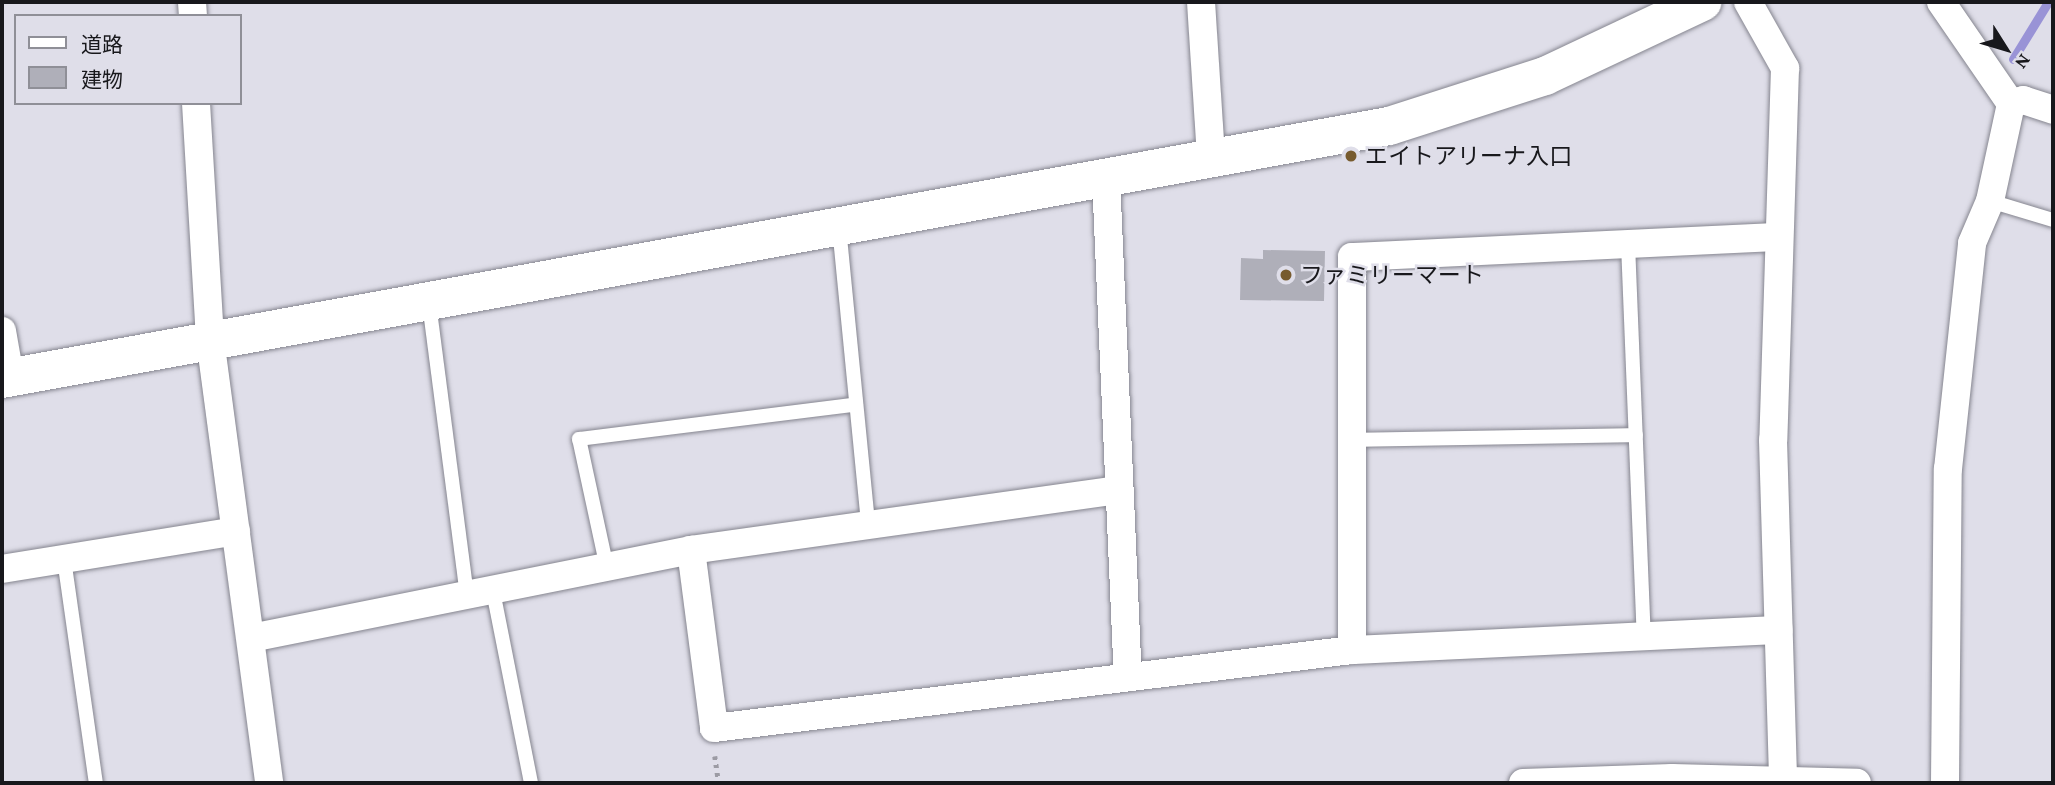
<!DOCTYPE html>
<meta charset="utf-8">
<style>
body{margin:0}
#map{position:relative;width:2055px;height:785px;overflow:hidden;background:#dfdee9;font-family:"Crimson Pro","Noto Sans JP",serif}
div>[style]{position:absolute}
.stream>*{height:9px;margin:-4.5px;padding:0 4.5px;transform-origin:4.5px;border-radius:4.5px;background:#9993d6}
.building>*{inset:0;background:#afafb9}
.path>*{height:4.5px;margin-top:-2.25px;transform-origin:0;background:repeating-linear-gradient(90deg,#9c9ba4 0 3.5px,transparent 0 8.5px)}
.roads{filter:drop-shadow(0 0 2px #85858f) drop-shadow(0 0 2px #85858f)}
.lane>*{height:14px;margin:-7px;padding:0 7px;transform-origin:7px;border-radius:7px;background:#fff}
.street>*{height:28px;margin:-14px;padding:0 14px;transform-origin:14px;border-radius:14px;background:#fff}
.secondary>*{height:38px;margin:-19px;padding:0 19px;transform-origin:19px;border-radius:19px;background:#fff}
.dots>*{width:19px;height:19px;translate:-50% -50%;box-sizing:border-box;border:4px solid #dfdee9;border-radius:50%}
span{translate:-50% -50%;white-space:nowrap;text-align:center;line-height:1.15;-webkit-text-stroke:5px #dfdee9;paint-order:stroke}
.poi-label{font-size:23px;color:#18181c}
.left{translate:0 -50%;text-align:left}
.frame{position:absolute;inset:0;border:4px solid #18181c;pointer-events:none}
.legend{position:absolute;left:14px;top:14px;width:228px;height:91px;box-sizing:border-box;background:#dfdee9;border:2px solid #8f8f97;margin:0;padding:9px 12px;list-style:none;font-size:21px;color:#18181c}
.legend li{display:flex;align-items:center;gap:14px;height:35px}
.legend b{width:35px;border:2px solid #8f8f97}
.north{position:absolute;left:1971px;top:14px;width:70px;height:70px;-webkit-text-stroke:5px #dfdee9;paint-order:stroke;rotate:127deg;font-size:19px;font-weight:700;line-height:28px;text-align:center;color:#18181c}
.north::after{content:'';display:block;margin:auto;width:24px;height:32px;background:#18181c;clip-path:polygon(50% 0,100% 100%,50% 72%,0 100%)}
</style>
<div id="map">
<div class="stream">
<i style="left:2013px;top:59px;width:67px;rotate:-58.4deg"></i>
</div>
<div class="building">
<i style="clip-path:polygon(1263px 250px,1325px 251px,1324px 301px,1240px 300px,1241px 258px,1263px 259px)"></i>
</div>
<div class="path">
<i style="left:715px;top:756px;width:27px;rotate:82deg"></i>
</div>
<div class="roads">
<div class="lane">
<i style="left:1990px;top:201px;width:66px;rotate:16.8deg"></i>
<i style="left:839px;top:227px;width:295px;rotate:84.4deg"></i>
<i style="left:1628px;top:244px;width:391px;rotate:87.7deg"></i>
<i style="left:429px;top:303px;width:295px;rotate:82.6deg"></i>
<i style="left:1352px;top:440px;width:284px;rotate:-1deg"></i>
<i style="left:64px;top:559px;width:226px;rotate:81.9deg"></i>
<i style="left:607px;top:568px;width:132px;rotate:-102.2deg"></i>
<i style="left:579px;top:439px;width:276px;rotate:-7.1deg"></i>
<i style="left:493px;top:591px;width:196px;rotate:78.8deg"></i>
</div>
<div class="street">
<i style="left:192px;top:2px;width:14px;rotate:86deg"></i>
<i style="left:1201px;top:2px;width:155px;rotate:86.3deg"></i>
<i style="left:1748px;top:2px;width:76px;rotate:60.7deg"></i>
<i style="left:1785px;top:68px;width:372px;rotate:91.8deg"></i>
<i style="left:1773px;top:440px;width:339px;rotate:88.3deg"></i>
<i style="left:1941px;top:2px;width:124px;rotate:55.5deg"></i>
<i style="left:2011px;top:104px;width:13px;rotate:-18deg"></i>
<i style="left:2023px;top:100px;width:32px;rotate:18deg"></i>
<i style="left:196px;top:103px;width:236px;rotate:86.6deg"></i>
<i style="left:210px;top:339px;width:448px;rotate:82.4deg"></i>
<i style="left:1106px;top:178px;width:498px;rotate:87.5deg"></i>
<i style="left:2px;top:331px;width:47px;rotate:80.1deg"></i>
<i style="left:691px;top:550px;width:179px;rotate:82.6deg"></i>
<i style="left:714px;top:728px;width:643px;rotate:-6.97deg"></i>
<i style="left:1352px;top:650px;width:427px;rotate:-2.7deg"></i>
<i style="left:2px;top:569px;width:237px;rotate:-9.2deg"></i>
<i style="left:251px;top:638px;width:449px;rotate:-11.3deg"></i>
<i style="left:691px;top:550px;width:431px;rotate:-8deg"></i>
<i style="left:1352px;top:650px;width:393px;rotate:-90deg"></i>
<i style="left:1352px;top:257px;width:426px;rotate:-2.7deg"></i>
<i style="left:1523px;top:783px;width:149px;rotate:-1.9deg"></i>
<i style="left:1672px;top:778px;width:185px;rotate:1.5deg"></i>
<i style="left:1945px;top:783px;width:314px;rotate:-89.5deg"></i>
<i style="left:1948px;top:469px;width:227px;rotate:-83.9deg"></i>
<i style="left:1972px;top:243px;width:46px;rotate:-66.8deg"></i>
<i style="left:1990px;top:201px;width:99px;rotate:-77.8deg"></i>
</div>
<div class="secondary">
<i style="left:2px;top:379px;width:1410px;rotate:-10.34deg"></i>
<i style="left:1389px;top:126px;width:164px;rotate:-17.8deg"></i>
<i style="left:1545px;top:76px;width:174px;rotate:-25.2deg"></i>
</div>
</div>
<div class="dots">
<i style="left:1351px;top:156px;background:#775b2e"></i>
<i style="left:1286px;top:275px;background:#775b2e"></i>
</div>
<div class="poi-label">
<span class="left" style="left:1365px;top:156px">エイトアリーナ入口</span>
<span class="left" style="left:1300px;top:275px">ファミリーマート</span>
</div>
<div class="frame"></div>
<ul class="legend">
<li><b style="height:9px;background:#fff"></b>道路</li>
<li><b style="height:19px;background:#afafb9"></b>建物</li>
</ul>
<div class="north">N</div>
</div>
